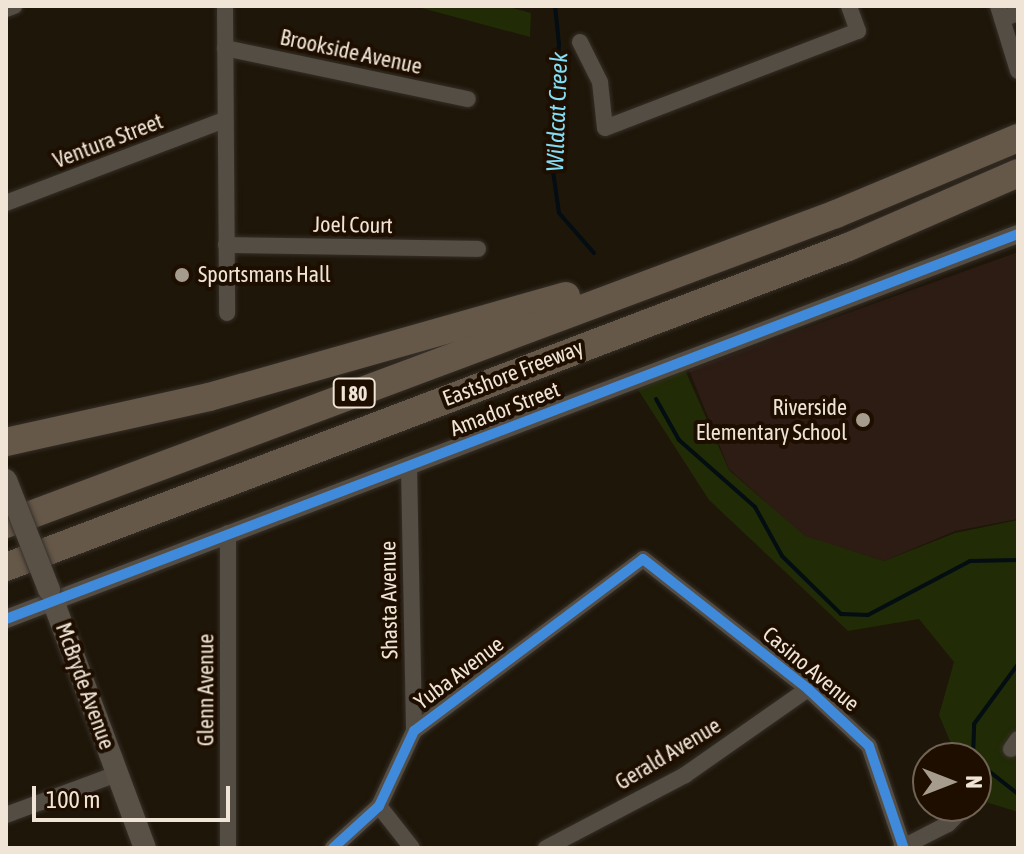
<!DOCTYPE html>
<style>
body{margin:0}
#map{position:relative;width:1024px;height:854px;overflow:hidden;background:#1e1609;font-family:"Asap Condensed",sans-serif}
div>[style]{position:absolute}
.education>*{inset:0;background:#2c1c14}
.green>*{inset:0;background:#212b05}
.stream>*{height:4px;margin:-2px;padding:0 2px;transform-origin:2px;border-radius:2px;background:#030d12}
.roads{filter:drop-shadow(0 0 2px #362f28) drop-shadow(0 0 2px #362f28)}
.minor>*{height:16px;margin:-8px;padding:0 8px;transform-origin:8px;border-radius:8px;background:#544d44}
.tertiary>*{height:18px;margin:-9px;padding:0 9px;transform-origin:9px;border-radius:9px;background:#544d44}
.secondary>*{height:22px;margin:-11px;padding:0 11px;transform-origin:11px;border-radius:11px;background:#595145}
.motorway>*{height:28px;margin:-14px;padding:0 14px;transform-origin:14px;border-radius:14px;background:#655849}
.bridges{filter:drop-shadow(0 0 2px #362f28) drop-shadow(0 0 2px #362f28)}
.secondary-bridge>*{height:22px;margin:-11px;padding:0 11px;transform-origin:11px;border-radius:11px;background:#595145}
.cycleway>*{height:10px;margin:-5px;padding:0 5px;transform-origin:5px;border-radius:5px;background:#408adc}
.dots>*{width:22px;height:22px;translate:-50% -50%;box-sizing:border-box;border:4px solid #1d0e00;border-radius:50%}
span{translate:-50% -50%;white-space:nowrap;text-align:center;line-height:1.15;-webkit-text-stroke:8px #1d0e00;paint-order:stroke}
.shield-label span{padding:2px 6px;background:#1d0e00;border:2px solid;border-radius:6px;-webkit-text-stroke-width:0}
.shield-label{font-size:20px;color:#efe4d5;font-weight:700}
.street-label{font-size:22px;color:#efe4d5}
.poi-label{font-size:22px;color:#efe4d5}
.left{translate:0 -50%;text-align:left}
.right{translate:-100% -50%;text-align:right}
.water-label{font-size:24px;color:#84ddf6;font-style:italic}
.frame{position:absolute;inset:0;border:8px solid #efe4d5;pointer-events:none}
.north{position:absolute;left:912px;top:742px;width:80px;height:80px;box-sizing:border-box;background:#1d0e00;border:2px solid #716455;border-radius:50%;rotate:90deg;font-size:22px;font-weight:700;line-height:32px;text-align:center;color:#efe4d5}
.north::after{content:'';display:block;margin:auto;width:28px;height:36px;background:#a69c8e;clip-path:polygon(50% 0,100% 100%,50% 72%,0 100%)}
.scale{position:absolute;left:32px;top:786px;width:198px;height:36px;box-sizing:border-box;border:4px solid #efe4d5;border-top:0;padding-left:10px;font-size:24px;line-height:28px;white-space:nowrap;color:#efe4d5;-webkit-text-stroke:6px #1d0e00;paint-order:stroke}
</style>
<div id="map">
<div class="education">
<i style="clip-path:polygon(1018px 252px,1018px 519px,955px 531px,884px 561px,805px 537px,729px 469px,689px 370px)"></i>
</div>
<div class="green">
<i style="clip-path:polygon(414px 6px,505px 6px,531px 13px,530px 37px)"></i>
<i style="clip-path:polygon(682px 363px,729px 470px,805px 536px,884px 561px,955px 533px,1018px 520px,1018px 812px,976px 799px,976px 758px,957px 758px,939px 715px,954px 662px,919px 619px,848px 631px,709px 500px,633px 382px)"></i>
</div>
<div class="stream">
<i style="left:555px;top:6px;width:38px;rotate:84deg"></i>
<i style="left:559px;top:44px;width:120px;rotate:93.3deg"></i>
<i style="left:552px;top:164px;width:49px;rotate:81.9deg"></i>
<i style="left:559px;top:213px;width:53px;rotate:48.8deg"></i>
<i style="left:656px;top:399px;width:47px;rotate:60.7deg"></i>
<i style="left:679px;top:440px;width:101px;rotate:41.4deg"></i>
<i style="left:755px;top:507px;width:56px;rotate:61.1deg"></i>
<i style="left:782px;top:556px;width:83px;rotate:44.5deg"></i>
<i style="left:841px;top:614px;width:27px;rotate:2deg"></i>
<i style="left:868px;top:615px;width:115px;rotate:-27.9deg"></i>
<i style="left:970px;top:561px;width:48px;rotate:-1.2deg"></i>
<i style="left:973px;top:758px;width:34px;rotate:-88deg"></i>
<i style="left:974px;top:724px;width:74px;rotate:-53.7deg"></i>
<i style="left:976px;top:761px;width:53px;rotate:38.2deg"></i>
</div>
<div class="roads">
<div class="minor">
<i style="left:225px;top:6px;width:307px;rotate:89.6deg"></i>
<i style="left:998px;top:6px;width:68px;rotate:72.9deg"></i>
<i style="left:6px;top:9px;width:9px;rotate:-21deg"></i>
<i style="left:1002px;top:19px;width:17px;rotate:-21deg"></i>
<i style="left:580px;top:42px;width:45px;rotate:63.4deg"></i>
<i style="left:600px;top:82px;width:46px;rotate:83.8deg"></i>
<i style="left:605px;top:128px;width:271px;rotate:-21deg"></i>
<i style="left:858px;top:31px;width:27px;rotate:-110deg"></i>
<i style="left:225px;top:48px;width:248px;rotate:11.9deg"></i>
<i style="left:6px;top:203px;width:234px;rotate:-20.8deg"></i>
<i style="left:226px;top:245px;width:252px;rotate:0.9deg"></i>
<i style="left:409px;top:467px;width:264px;rotate:88.9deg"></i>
<i style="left:1011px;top:749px;width:12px;rotate:-55deg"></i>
<i style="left:379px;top:806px;width:53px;rotate:51.8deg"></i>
<i style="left:6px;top:815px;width:118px;rotate:-20.3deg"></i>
<i style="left:228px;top:848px;width:315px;rotate:-90deg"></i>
<i style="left:333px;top:848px;width:62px;rotate:-42.4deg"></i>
<i style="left:379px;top:806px;width:83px;rotate:-65deg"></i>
<i style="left:414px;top:731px;width:286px;rotate:-36.9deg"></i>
<i style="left:643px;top:559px;width:210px;rotate:38.2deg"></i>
<i style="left:808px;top:689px;width:83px;rotate:43.1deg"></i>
<i style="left:869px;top:746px;width:106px;rotate:71.2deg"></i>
<i style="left:546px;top:848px;width:157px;rotate:-27.7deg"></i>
<i style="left:685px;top:775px;width:150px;rotate:-35deg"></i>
<i style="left:901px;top:848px;width:53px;rotate:-27.1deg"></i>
<i style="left:948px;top:824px;width:25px;rotate:-45deg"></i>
</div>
<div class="tertiary">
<i style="left:6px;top:619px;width:1083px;rotate:-20.83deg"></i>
</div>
<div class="secondary">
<i style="left:49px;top:590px;width:275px;rotate:69.6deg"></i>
</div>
<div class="motorway">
<i style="left:6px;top:442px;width:208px;rotate:-12.5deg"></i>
<i style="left:209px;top:397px;width:371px;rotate:-15.8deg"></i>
<i style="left:6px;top:524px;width:886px;rotate:-20.48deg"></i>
<i style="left:836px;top:214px;width:197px;rotate:-22.7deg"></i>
<i style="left:6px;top:567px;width:901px;rotate:-20.81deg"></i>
<i style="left:848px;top:247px;width:185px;rotate:-23.5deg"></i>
</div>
</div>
<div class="bridges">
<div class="secondary-bridge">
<i style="left:6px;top:480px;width:118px;rotate:68.6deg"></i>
</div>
</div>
<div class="cycleway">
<i style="left:6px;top:619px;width:1083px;rotate:-20.83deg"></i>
<i style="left:333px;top:848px;width:62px;rotate:-42.4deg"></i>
<i style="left:379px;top:806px;width:83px;rotate:-65deg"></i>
<i style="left:414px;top:731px;width:286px;rotate:-36.9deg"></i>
<i style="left:643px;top:559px;width:210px;rotate:38.2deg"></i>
<i style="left:808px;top:689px;width:83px;rotate:43.1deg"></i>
<i style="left:869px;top:746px;width:106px;rotate:71.2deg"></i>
</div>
<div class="dots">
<i style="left:182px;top:275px;background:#a69c8e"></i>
<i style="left:863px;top:420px;background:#a69c8e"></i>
</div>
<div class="shield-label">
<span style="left:354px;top:393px">I 80</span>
</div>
<div class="street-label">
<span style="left:351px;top:52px;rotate:12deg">Brookside Avenue</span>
<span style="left:108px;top:141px;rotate:-21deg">Ventura Street</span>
<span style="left:353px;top:225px;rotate:1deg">Joel Court</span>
<span style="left:513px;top:373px;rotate:-21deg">Eastshore Freeway</span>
<span style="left:505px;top:409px;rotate:-21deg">Amador Street</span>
<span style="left:389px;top:600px;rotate:-91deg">Shasta Avenue</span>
<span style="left:811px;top:669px;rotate:40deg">Casino Avenue</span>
<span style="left:459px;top:673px;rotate:-37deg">Yuba Avenue</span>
<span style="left:85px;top:686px;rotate:70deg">McBryde Avenue</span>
<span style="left:206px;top:690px;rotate:-90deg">Glenn Avenue</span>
<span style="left:668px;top:754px;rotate:-31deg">Gerald Avenue</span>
</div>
<div class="poi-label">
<span class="left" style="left:198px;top:275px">Sportsmans Hall</span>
<span class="right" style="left:847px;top:420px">Riverside<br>Elementary School</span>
</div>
<div class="water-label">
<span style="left:557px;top:112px;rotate:-88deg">Wildcat Creek</span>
</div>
<div class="frame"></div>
<div class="north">N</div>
<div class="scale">100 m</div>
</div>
